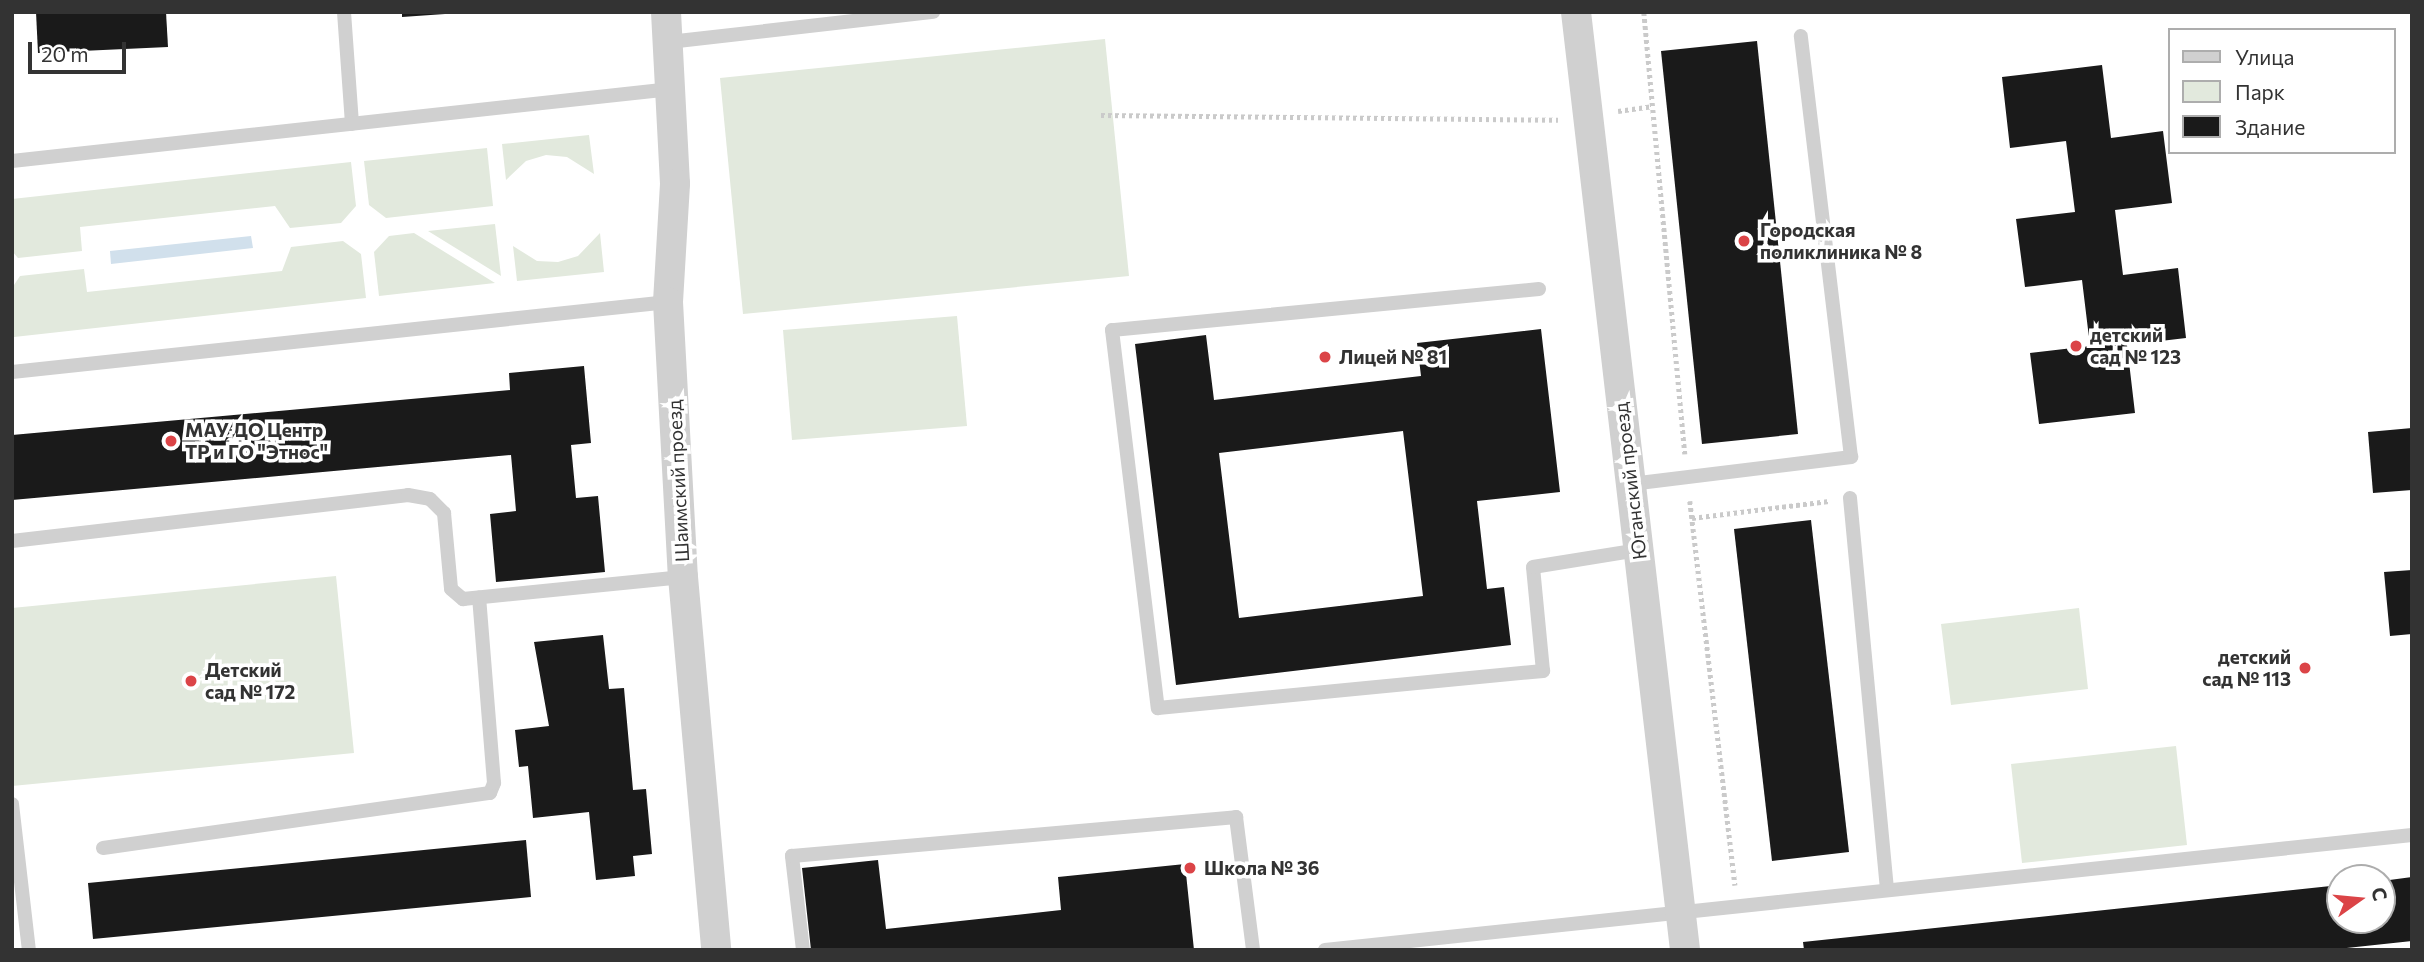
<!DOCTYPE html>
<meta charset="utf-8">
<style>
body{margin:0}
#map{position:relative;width:2424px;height:962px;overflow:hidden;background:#fff;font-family:Commissioner,sans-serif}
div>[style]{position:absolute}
.green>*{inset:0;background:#e2e9dd}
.water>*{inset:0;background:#d1e0ec}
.building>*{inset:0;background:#1a1a1a}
.path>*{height:4.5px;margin-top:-2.25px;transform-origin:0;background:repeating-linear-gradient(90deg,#cacaca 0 3.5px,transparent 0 7px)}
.lane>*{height:14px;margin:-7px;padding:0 7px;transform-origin:7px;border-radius:7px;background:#d0d0d0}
.street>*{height:30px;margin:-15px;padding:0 15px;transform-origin:15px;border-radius:15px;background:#d0d0d0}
.dots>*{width:19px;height:19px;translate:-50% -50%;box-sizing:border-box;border:4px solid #fff;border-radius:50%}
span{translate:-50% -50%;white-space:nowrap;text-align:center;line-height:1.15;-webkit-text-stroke:7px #fff;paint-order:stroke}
.poi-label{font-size:19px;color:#333;font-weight:700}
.left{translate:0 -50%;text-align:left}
.right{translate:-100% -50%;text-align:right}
.street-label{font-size:19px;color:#333}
.frame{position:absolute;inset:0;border:14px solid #333;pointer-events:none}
.legend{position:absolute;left:2168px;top:28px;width:228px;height:126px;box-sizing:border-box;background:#fff;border:2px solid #adadad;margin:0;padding:9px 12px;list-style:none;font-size:21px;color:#333}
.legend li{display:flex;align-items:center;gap:14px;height:35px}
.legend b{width:35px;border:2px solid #adadad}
.north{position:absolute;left:2326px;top:864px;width:70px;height:70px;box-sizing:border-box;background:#fff;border:2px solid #adadad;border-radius:50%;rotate:75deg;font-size:19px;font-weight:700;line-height:28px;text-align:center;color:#333}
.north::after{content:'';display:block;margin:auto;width:24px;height:32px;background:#db4447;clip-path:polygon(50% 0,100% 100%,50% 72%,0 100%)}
.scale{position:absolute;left:28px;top:42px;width:98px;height:32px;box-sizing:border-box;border:4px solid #333;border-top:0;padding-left:9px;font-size:21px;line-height:24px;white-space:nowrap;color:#333;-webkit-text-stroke:5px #fff;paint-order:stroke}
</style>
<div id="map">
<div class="green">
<i style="clip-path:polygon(1105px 39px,1129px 276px,743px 314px,720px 78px)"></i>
<i style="clip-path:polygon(589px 135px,594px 174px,567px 157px,546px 155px,526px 161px,506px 180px,502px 144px)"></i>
<i style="clip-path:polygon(487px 148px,493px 206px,386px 218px,369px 205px,364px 161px)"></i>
<i style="clip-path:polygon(351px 162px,356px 206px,341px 223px,290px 228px,275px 206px,80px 227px,82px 251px,18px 258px,12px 251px,12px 199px)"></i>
<i style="clip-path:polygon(495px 224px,501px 276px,428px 231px)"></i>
<i style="clip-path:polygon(414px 233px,495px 283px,379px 296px,374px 252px,389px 236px)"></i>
<i style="clip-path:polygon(600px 233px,604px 272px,517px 281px,513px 246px,537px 261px,558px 262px,578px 256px)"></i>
<i style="clip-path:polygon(343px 241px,361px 254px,366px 298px,14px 337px,12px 288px,20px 276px,84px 269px,87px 292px,282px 271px,291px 247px)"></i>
<i style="clip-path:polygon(957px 316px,967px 426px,792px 440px,783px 330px)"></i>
<i style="clip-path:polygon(336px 576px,354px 753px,12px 786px,12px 608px)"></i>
<i style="clip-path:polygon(2079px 608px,2088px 689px,1951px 705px,1941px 624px)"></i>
<i style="clip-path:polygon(2176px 746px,2187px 845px,2022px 863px,2011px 764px)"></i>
</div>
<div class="water">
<i style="clip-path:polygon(251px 236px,253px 248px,111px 264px,110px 251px)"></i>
</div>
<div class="building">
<i style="clip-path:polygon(36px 12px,166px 12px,168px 47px,38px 53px)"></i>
<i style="clip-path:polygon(402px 12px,445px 12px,445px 14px,402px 17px)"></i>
<i style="clip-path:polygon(1757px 41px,1798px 434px,1702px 444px,1661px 51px)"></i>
<i style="clip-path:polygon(2102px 65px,2111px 138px,2163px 131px,2172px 203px,2115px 210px,2123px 275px,2178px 268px,2186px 338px,2127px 345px,2135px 413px,2039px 424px,2030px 353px,2090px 346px,2082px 280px,2025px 287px,2016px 219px,2075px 212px,2066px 141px,2010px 148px,2002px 77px)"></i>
<i style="clip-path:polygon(evenodd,1541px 329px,1560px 492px,1477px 501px,1487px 589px,1504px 587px,1511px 645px,1176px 685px,1135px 344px,1206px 335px,1214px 400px,1421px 376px,1417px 343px,1541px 329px,1403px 431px,1423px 596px,1239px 618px,1219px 453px,1403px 431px)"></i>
<i style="clip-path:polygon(584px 366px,591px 443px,571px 445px,576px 498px,598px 496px,605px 572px,496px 582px,490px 514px,516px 511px,511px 455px,12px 500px,12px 435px,510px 390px,509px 373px)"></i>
<i style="clip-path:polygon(2412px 428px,2412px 490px,2373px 493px,2368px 432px)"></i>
<i style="clip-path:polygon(1811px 520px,1849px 852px,1772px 861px,1734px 529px)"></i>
<i style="clip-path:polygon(2412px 570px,2412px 634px,2390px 636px,2384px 572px)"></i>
<i style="clip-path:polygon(603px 635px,609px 689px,624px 688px,633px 790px,646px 789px,652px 854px,633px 856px,635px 876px,596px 880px,589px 812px,533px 818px,528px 766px,519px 767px,515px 730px,549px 726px,534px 642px)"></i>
<i style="clip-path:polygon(526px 840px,531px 897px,93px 939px,88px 883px)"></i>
<i style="clip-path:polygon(878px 860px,886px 929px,1061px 910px,1058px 877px,1185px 864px,1194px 950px,811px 950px,802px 868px)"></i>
<i style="clip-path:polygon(2412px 877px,2412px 941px,2328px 950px,1804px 950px,1803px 942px,2340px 885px,2340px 920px,2382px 920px,2382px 881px)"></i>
</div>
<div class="path">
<i style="left:1644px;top:12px;width:444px;rotate:84.7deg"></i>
<i style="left:1618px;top:111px;width:34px;rotate:-8deg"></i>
<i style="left:1101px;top:115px;width:457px;rotate:0.6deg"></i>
<i style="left:1690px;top:501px;width:387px;rotate:83.3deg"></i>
<i style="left:1692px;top:518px;width:138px;rotate:-7.1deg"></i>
<i style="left:503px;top:950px;width:11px"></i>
</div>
<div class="lane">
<i style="left:344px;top:12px;width:112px;rotate:85.9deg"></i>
<i style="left:669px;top:42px;width:266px;rotate:-6.5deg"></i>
<i style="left:12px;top:161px;width:663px;rotate:-6.24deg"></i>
<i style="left:1539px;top:289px;width:429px;rotate:174.5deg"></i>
<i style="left:1112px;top:330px;width:381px;rotate:83.1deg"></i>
<i style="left:1158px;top:708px;width:387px;rotate:-5.5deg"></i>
<i style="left:1543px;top:671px;width:104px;rotate:-95.5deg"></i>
<i style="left:1533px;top:567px;width:106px;rotate:-9.2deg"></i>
<i style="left:12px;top:372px;width:660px;rotate:-6.09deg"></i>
<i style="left:1631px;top:484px;width:222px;rotate:-7deg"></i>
<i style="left:1851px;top:457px;width:424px;rotate:-96.8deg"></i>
<i style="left:1850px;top:498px;width:393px;rotate:84.6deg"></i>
<i style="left:12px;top:541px;width:399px;rotate:-6.6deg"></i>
<i style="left:408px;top:495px;width:22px;rotate:10deg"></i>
<i style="left:430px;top:499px;width:20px;rotate:45deg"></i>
<i style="left:444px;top:513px;width:76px;rotate:84.7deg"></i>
<i style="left:451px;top:589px;width:16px;rotate:40deg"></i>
<i style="left:463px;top:599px;width:221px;rotate:-5.7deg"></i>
<i style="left:12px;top:804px;width:147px;rotate:83.4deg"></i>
<i style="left:103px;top:848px;width:391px;rotate:-8.1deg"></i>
<i style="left:490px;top:793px;width:11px;rotate:-68deg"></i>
<i style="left:494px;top:783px;width:186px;rotate:-94.6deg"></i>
<i style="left:803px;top:950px;width:95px;rotate:-96.7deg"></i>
<i style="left:792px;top:856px;width:446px;rotate:-5deg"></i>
<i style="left:1236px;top:817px;width:134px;rotate:82.7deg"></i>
<i style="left:1325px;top:950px;width:1093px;rotate:-6.04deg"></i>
</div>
<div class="street">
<i style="left:666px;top:12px;width:172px;rotate:87deg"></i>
<i style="left:675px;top:184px;width:118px;rotate:93.4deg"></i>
<i style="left:668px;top:302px;width:275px;rotate:86.9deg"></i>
<i style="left:683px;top:577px;width:374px;rotate:84.9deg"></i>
<i style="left:1576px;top:12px;width:944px;rotate:83.37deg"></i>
</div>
<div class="dots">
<i style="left:1744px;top:241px;background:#db4447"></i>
<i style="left:2076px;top:346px;background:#db4447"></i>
<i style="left:1325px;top:357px;background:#db4447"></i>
<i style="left:171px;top:441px;background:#db4447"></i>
<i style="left:2305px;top:668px;background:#db4447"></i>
<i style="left:191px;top:681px;background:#db4447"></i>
<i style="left:1190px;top:868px;background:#db4447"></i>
</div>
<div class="poi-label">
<span class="left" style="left:1760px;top:241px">Городская<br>поликлиника № 8</span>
<span class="left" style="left:2090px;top:346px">детский<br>сад № 123</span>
<span class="left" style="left:1339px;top:357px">Лицей № 81</span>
<span class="left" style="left:185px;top:441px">МАУ ДО Центр<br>ТР и ГО "Этнос"</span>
<span class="right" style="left:2291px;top:668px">детский<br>сад № 113</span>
<span class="left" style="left:205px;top:681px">Детский<br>сад № 172</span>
<span class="left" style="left:1204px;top:868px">Школа № 36</span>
</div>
<div class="street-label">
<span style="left:678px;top:481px;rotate:-93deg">Шаимский проезд</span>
<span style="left:1630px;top:481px;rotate:-97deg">Юганский проезд</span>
</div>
<div class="frame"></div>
<ul class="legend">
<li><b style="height:9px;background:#d0d0d0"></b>Улица</li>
<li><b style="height:19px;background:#e2e9dd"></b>Парк</li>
<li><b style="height:19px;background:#1a1a1a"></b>Здание</li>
</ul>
<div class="north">С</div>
<div class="scale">20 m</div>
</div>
